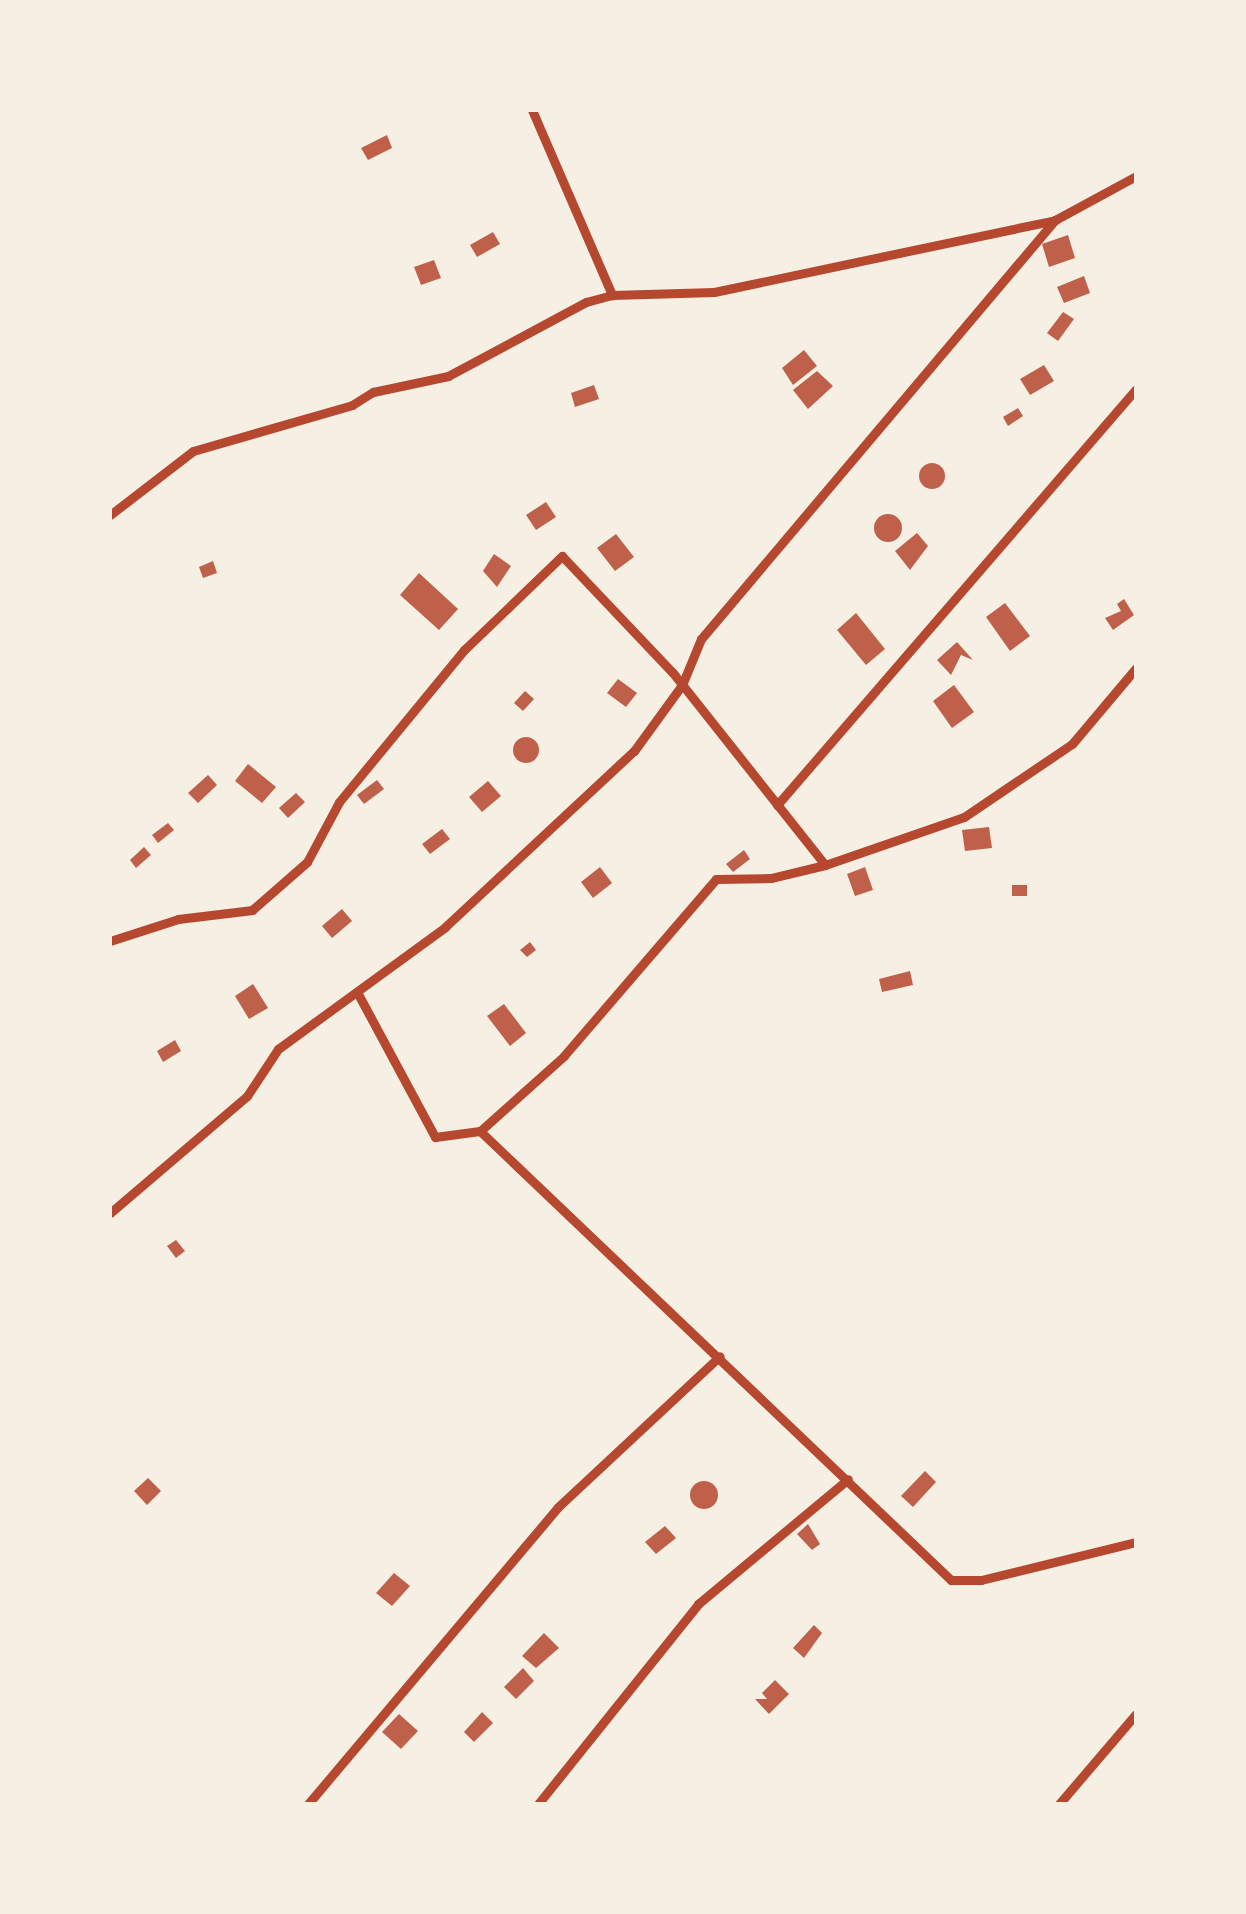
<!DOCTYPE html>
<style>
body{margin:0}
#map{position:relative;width:1246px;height:1914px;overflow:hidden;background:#f6efe4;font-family:"Nunito Sans",sans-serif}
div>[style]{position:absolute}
.building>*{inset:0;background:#bf614a}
.round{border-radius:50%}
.minor>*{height:9px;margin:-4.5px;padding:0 4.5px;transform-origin:4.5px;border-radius:4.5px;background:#b5482f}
span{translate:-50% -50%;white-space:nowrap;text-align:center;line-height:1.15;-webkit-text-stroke:8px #f6efe4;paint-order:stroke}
.frame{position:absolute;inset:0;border:112px solid #f6efe4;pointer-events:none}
</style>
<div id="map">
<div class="building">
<i style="clip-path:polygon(387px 135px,392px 148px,368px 160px,361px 148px)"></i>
<i style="clip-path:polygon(493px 232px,500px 244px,477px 257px,470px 245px)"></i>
<i style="clip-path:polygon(1068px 235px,1075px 258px,1049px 267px,1042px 244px)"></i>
<i style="clip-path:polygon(434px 260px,441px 278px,421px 285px,414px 267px)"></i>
<i style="clip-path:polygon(1084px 276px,1090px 293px,1064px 303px,1057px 287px)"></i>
<i style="clip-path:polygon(1063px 312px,1074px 319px,1058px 341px,1047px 333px)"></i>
<i style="clip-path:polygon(804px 350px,817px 366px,793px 385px,782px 368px)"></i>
<i style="clip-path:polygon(1044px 365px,1054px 381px,1030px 395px,1020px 379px)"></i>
<i style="clip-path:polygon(817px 371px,833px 386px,808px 409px,793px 390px)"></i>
<i style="clip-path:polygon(594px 385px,599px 399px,575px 407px,571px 393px)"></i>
<i style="clip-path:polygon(1018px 408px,1023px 416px,1008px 426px,1003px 417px)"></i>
<i class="round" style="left:919px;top:463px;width:26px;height:26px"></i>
<i style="clip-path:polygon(546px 502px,556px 517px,536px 530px,526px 515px)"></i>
<i class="round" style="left:874px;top:514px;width:28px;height:28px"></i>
<i style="clip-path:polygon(917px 533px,928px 546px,910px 570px,895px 551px)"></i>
<i style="clip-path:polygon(616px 534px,634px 557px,615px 571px,597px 548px)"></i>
<i style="clip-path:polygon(494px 554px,511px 566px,497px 587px,483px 571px)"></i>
<i style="clip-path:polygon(213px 561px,217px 573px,203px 578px,199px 567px)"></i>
<i style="clip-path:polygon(419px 573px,458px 609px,439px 630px,400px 595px)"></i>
<i style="clip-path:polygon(1124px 599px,1134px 615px,1113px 630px,1105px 618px,1121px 611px,1117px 604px)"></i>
<i style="clip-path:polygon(1005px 603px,1030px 636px,1010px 651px,986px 617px)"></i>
<i style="clip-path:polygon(856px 613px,885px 649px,866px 665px,837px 630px)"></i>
<i style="clip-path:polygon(957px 642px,973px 660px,961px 655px,951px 675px,937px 660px)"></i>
<i style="clip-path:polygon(618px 679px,637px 693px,626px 707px,607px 693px)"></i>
<i style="clip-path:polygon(954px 685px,974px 712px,952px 728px,933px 701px)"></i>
<i style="clip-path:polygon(525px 691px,534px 699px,523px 711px,514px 703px)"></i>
<i class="round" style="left:513px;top:737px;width:26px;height:26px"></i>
<i style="clip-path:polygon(248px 764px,276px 787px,262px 803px,235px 781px)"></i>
<i style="clip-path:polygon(208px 775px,217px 785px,198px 803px,188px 793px)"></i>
<i style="clip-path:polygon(377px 780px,384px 789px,364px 804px,357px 795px)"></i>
<i style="clip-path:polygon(488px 781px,501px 796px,482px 812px,469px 797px)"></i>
<i style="clip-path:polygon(296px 793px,305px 802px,288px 818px,279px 808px)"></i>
<i style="clip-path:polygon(168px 823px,174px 830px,158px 843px,152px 835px)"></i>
<i style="clip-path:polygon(989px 827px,992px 848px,965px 851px,962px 830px)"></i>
<i style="clip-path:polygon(442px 829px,450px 839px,430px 854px,422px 844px)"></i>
<i style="clip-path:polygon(144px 847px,151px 855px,136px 868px,130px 860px)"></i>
<i style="clip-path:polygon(744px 850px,750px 859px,733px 872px,726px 864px)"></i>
<i style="clip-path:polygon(600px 867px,612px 883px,593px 898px,581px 882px)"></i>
<i style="clip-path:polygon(865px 867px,873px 890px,855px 896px,847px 874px)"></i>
<i style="clip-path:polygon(1012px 885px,1027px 885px,1027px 896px,1012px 896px)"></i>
<i style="clip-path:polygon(342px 909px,352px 921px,332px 938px,322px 926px)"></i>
<i style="clip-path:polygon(530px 942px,536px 950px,527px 957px,520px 950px)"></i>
<i style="clip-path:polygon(910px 971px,913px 985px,882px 992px,879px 979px)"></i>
<i style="clip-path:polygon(253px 984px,268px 1008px,249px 1019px,235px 996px)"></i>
<i style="clip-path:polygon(504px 1004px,526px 1033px,510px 1046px,487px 1016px)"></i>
<i style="clip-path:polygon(175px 1040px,181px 1051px,163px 1062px,157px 1051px)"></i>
<i style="clip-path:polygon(176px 1240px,185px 1251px,176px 1258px,167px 1246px)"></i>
<i style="clip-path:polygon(925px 1471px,936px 1482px,913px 1507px,901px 1496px)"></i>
<i style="clip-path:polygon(148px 1478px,161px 1491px,147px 1505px,134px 1491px)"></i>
<i class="round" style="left:690px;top:1481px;width:28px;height:28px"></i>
<i style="clip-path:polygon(808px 1524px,820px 1544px,812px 1550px,797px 1534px)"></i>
<i style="clip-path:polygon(665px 1526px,676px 1538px,656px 1554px,645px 1542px)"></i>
<i style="clip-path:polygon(394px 1573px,410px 1586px,392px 1606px,376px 1593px)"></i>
<i style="clip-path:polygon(814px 1625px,822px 1633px,804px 1658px,793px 1648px)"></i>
<i style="clip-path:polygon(544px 1633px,559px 1648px,536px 1668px,522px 1656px)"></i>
<i style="clip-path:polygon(523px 1668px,534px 1681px,516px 1699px,504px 1687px)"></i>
<i style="clip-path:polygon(775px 1680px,789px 1694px,769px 1714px,755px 1699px,767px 1699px,762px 1693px)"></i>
<i style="clip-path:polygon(482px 1712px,493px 1723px,474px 1742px,464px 1732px)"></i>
<i style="clip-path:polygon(399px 1714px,418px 1731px,401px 1749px,382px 1732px)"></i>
</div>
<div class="minor">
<i style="left:532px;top:110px;width:202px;rotate:66.6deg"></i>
<i style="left:110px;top:515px;width:105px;rotate:-37.6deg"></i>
<i style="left:193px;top:451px;width:166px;rotate:-16.1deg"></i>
<i style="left:352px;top:405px;width:25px;rotate:-32deg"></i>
<i style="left:373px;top:392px;width:77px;rotate:-12deg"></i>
<i style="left:448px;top:376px;width:157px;rotate:-28.2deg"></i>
<i style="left:586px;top:302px;width:27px;rotate:-15deg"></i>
<i style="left:612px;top:295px;width:102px;rotate:-1.7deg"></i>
<i style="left:714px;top:292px;width:349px;rotate:-11.9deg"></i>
<i style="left:1055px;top:220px;width:92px;rotate:-28.5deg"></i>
<i style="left:777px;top:805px;width:549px;rotate:-49.21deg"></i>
<i style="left:825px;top:865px;width:56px;rotate:166.5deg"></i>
<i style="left:771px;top:878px;width:55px;rotate:179deg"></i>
<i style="left:716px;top:879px;width:233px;rotate:130.7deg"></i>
<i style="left:564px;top:1056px;width:113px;rotate:138.2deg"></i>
<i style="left:480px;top:1131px;width:651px;rotate:43.63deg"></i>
<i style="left:951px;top:1580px;width:30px"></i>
<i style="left:981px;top:1580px;width:160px;rotate:-13.8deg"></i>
<i style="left:110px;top:941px;width:71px;rotate:-17.9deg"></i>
<i style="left:178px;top:919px;width:75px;rotate:-6.9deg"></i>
<i style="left:252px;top:910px;width:73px;rotate:-41.1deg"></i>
<i style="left:307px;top:862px;width:68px;rotate:-61.9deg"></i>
<i style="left:339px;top:802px;width:197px;rotate:-50.6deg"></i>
<i style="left:464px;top:650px;width:136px;rotate:-43.8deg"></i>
<i style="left:562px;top:556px;width:161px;rotate:46.5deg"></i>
<i style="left:673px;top:673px;width:245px;rotate:51.6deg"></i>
<i style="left:825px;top:865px;width:147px;rotate:-19.1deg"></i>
<i style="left:964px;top:817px;width:130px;rotate:-34.1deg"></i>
<i style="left:1072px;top:744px;width:99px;rotate:-49.9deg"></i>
<i style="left:357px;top:992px;width:165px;rotate:61.7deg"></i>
<i style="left:435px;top:1137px;width:45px;rotate:-7.6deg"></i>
<i style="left:110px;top:1213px;width:180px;rotate:-40.5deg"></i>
<i style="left:247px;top:1096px;width:56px;rotate:-56.6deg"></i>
<i style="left:278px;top:1049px;width:207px;rotate:-36.1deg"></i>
<i style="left:445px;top:927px;width:258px;rotate:-43deg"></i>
<i style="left:634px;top:751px;width:82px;rotate:-54deg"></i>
<i style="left:682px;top:685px;width:50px;rotate:-67.6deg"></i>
<i style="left:701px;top:639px;width:549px;rotate:-49.81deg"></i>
<i style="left:308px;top:1804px;width:388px;rotate:-49.9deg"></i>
<i style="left:558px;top:1507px;width:221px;rotate:-43deg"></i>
<i style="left:538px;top:1804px;width:256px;rotate:-51.3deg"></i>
<i style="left:698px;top:1604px;width:195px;rotate:-39.8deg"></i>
<i style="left:1059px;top:1804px;width:118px;rotate:-49.5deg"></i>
</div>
<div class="frame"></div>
</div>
